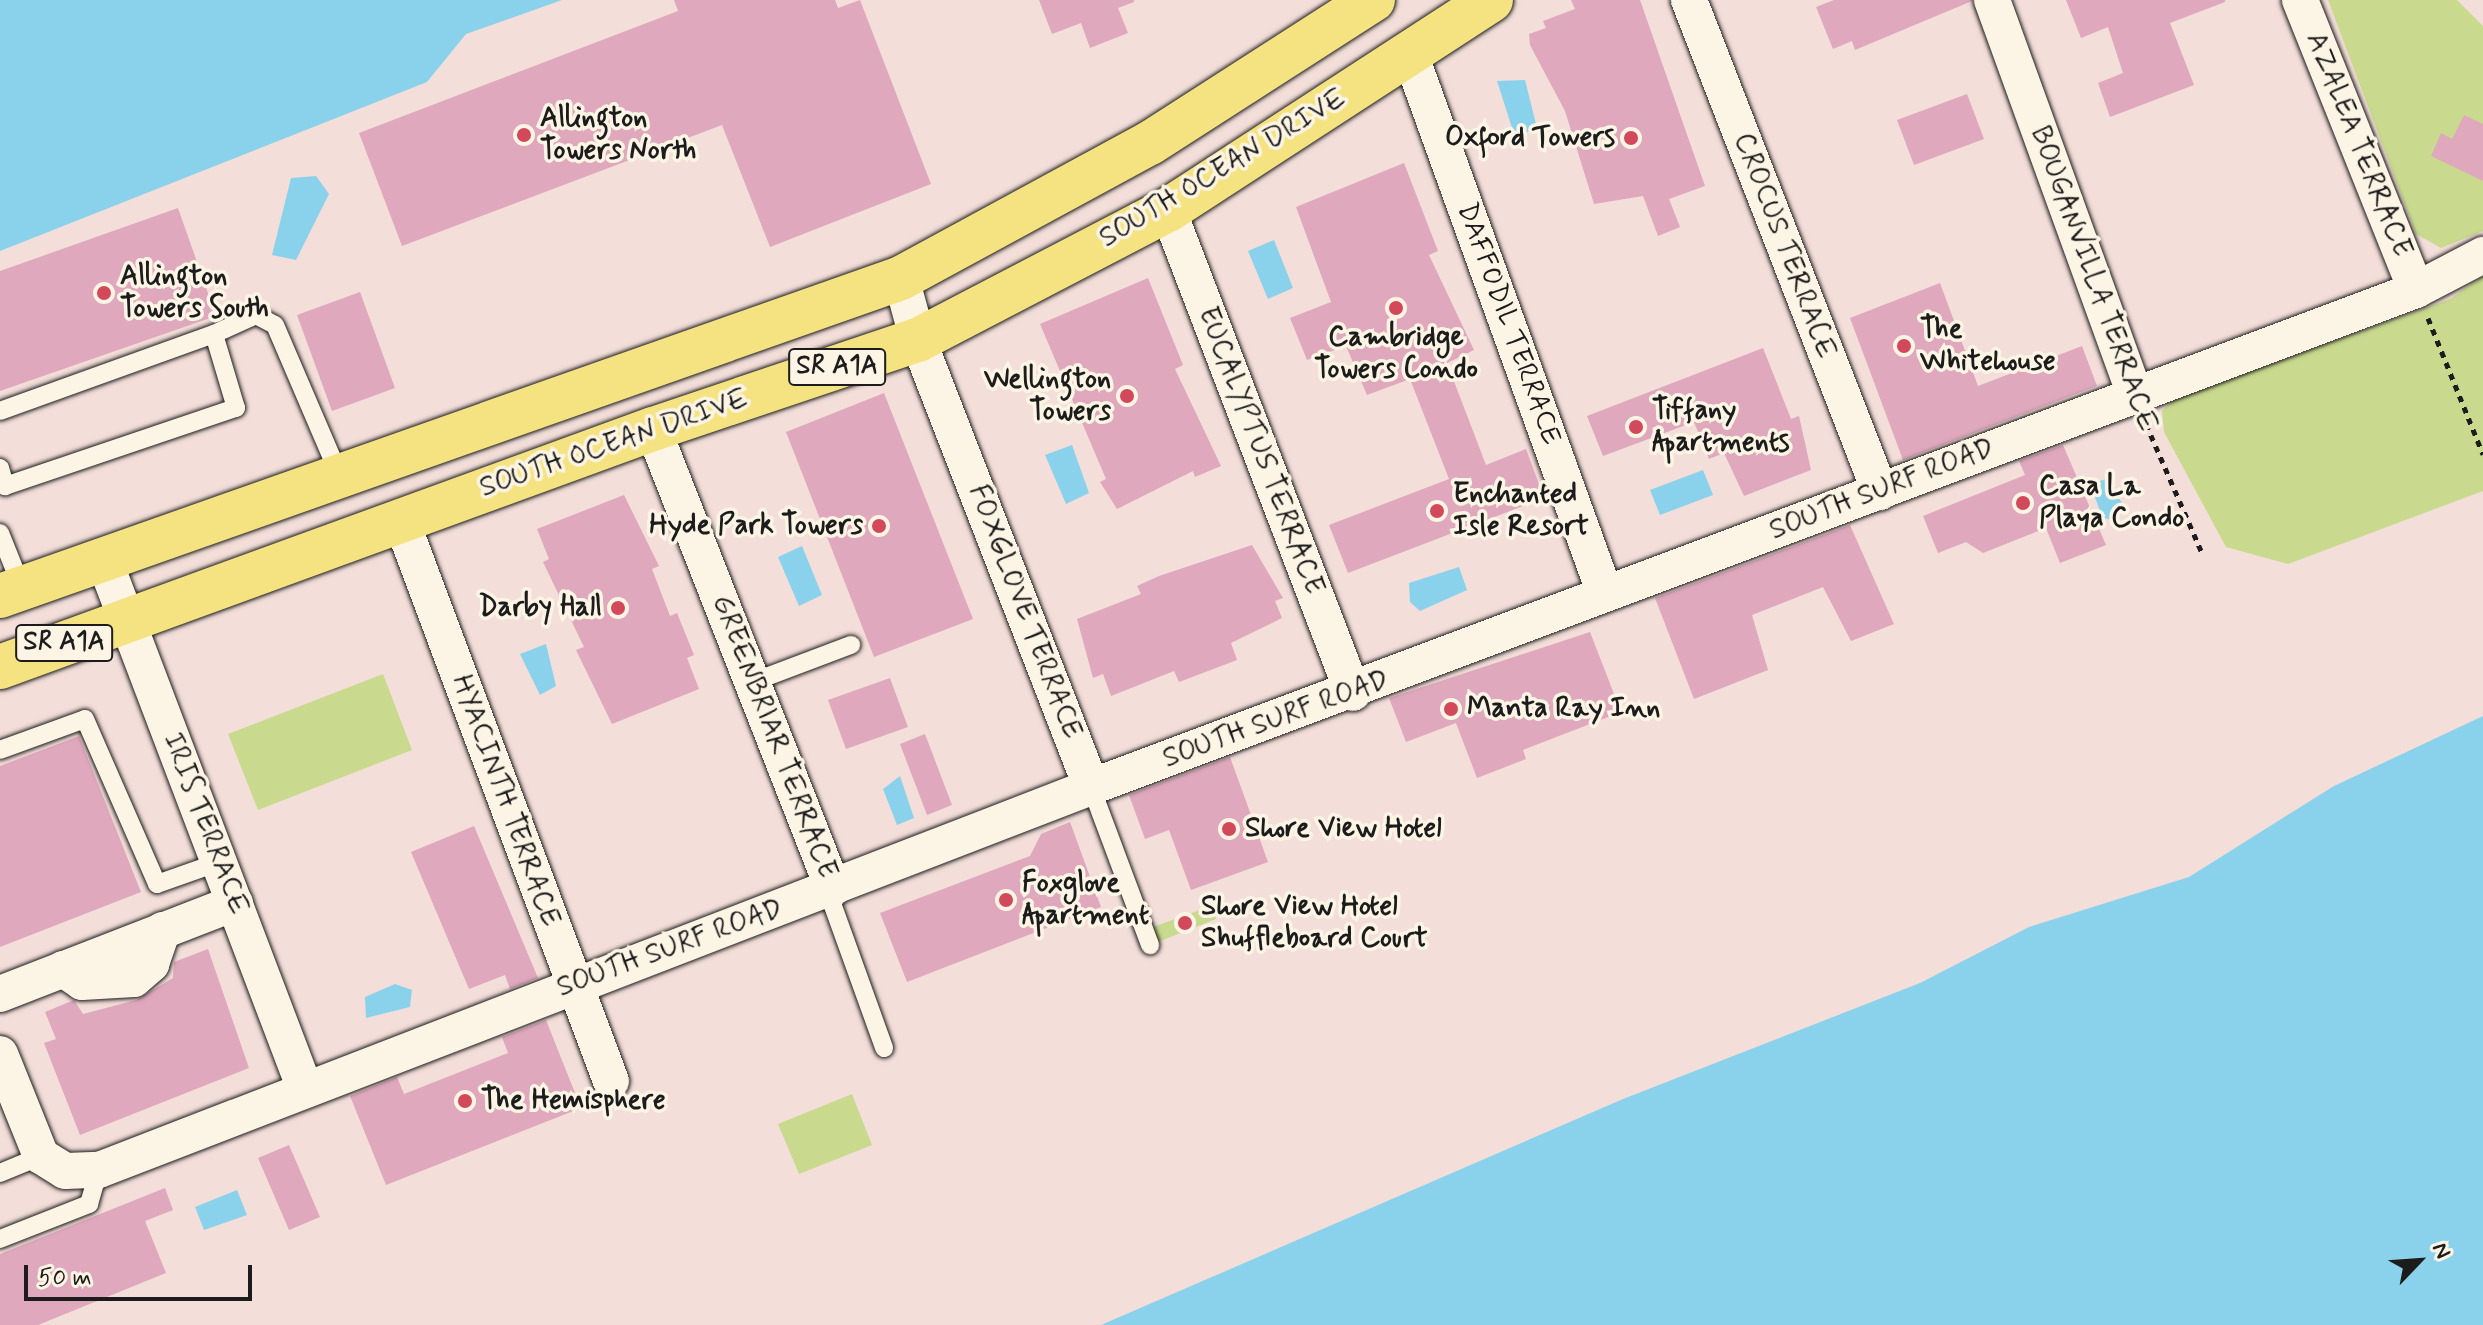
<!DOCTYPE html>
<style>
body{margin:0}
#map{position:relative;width:2483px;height:1325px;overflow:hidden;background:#f3ded9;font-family:Mynerve,sans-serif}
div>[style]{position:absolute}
.green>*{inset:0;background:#c9da8e}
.water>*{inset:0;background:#8ad2eb}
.building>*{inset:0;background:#dfa8bd}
.path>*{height:5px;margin-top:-2.5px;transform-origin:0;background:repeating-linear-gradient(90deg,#1c1c1c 0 6px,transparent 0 12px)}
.roads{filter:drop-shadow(0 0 2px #1c1c1c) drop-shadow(0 0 2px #1c1c1c)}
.lane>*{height:18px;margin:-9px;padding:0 9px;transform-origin:9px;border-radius:9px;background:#fcf5e5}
.street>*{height:36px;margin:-18px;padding:0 18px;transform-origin:18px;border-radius:18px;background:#fcf5e5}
.primary>*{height:44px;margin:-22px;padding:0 22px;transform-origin:22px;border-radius:22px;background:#f5e382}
.dots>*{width:22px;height:22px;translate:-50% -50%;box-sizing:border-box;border:4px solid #fcf5e5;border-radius:50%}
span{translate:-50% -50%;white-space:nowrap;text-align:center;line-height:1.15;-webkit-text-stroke:7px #fcf5e5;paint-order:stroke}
.shield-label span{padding:2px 6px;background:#fcf5e5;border:2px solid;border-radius:6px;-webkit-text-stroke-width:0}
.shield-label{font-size:26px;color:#1c1c1c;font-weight:700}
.poi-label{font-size:28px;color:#1c1c1c;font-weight:700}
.left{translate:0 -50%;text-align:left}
.right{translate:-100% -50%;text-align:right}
.street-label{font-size:28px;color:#1c1c1c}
.north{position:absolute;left:2379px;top:1221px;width:80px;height:80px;-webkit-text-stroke:6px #fcf5e5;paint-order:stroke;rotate:65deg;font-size:22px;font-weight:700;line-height:32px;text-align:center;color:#1c1c1c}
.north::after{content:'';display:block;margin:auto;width:28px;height:36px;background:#1c1c1c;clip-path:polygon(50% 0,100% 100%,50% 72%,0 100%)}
.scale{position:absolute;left:24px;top:1265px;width:228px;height:36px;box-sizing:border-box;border:4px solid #1c1c1c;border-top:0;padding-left:10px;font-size:24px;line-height:28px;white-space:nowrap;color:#1c1c1c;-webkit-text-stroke:6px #fcf5e5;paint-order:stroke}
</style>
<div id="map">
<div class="green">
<i style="clip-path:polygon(2328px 0,2457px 0,2483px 26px,2483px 231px,2441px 248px,2416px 234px)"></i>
<i style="clip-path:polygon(2483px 276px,2483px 491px,2288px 564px,2226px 547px,2164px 432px,2162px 411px,2174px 399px,2450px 299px)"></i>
<i style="clip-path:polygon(383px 674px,412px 750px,258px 810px,228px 734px)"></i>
<i style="clip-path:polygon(1211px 906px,1216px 919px,1158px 942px,1153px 927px)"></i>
<i style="clip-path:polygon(852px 1094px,872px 1145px,799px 1174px,778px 1124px)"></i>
</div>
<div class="water">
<i style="clip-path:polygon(0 0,562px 0,466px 34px,427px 82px,0 251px)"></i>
<i style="clip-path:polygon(1525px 80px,1537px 128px,1515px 137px,1497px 81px)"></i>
<i style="clip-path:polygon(316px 176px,329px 194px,296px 260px,272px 255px,291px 178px)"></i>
<i style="clip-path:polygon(1274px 240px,1293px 288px,1268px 299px,1248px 251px)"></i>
<i style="clip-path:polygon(1072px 445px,1089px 493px,1066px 504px,1045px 455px)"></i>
<i style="clip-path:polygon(1703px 470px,1713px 495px,1660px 515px,1650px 490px)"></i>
<i style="clip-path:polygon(2106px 479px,2124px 506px,2116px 522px,2102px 517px,2094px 494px,2097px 482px)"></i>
<i style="clip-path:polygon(802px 546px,822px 595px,799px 606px,778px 557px)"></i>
<i style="clip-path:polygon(1459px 567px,1467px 590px,1420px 611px,1410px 602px,1409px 583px)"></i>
<i style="clip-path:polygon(546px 644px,556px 686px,540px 695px,520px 654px)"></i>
<i style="clip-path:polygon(2483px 716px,2483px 1325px,1101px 1325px,1623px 1099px,1920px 983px,2029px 927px,2189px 877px,2334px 786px)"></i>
<i style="clip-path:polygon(900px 776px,914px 818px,897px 825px,883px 789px)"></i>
<i style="clip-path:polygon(395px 984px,412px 990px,410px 1007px,366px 1018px,365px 997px)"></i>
<i style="clip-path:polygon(237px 1190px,247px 1215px,204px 1230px,195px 1207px)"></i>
</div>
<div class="building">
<i style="clip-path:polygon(674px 0,835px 0,838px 8px,860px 0,931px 184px,770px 247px,722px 125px,402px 246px,359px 133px,678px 11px)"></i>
<i style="clip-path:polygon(1039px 0,1134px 0,1134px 2px,1118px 8px,1128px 33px,1090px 48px,1081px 23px,1052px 34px)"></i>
<i style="clip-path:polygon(1571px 0,1640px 0,1705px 186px,1669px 199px,1680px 227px,1658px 236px,1643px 196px,1594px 204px,1565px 111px,1530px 45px,1529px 34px,1546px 28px,1543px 21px,1575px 9px)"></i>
<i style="clip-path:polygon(1834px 0,1972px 0,1972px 1px,1855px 50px,1852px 41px,1833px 49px,1816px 7px)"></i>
<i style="clip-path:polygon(2066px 0,2225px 0,2225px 2px,2170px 23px,2194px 85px,2110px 117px,2098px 83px,2123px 73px,2108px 27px,2081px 38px)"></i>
<i style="clip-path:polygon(1967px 94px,1984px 139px,1914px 165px,1897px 120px)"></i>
<i style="clip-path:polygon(2464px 115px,2483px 124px,2483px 181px,2431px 156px,2441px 133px,2452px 139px)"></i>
<i style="clip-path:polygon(1404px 163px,1438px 251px,1429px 255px,1474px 350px,1447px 363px,1486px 465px,1526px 449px,1544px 498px,1348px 573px,1329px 525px,1449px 479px,1410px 379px,1367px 395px,1346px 346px,1307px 360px,1290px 318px,1331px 302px,1296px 207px)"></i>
<i style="clip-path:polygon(178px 208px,216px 316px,0 391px,0 271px)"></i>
<i style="clip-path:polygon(1148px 278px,1183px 365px,1175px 369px,1221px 466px,1195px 477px,1193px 471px,1117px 509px,1100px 482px,1106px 479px,1040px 324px)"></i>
<i style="clip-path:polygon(1940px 283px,1978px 386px,2082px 346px,2097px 386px,1903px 460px,1850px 318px)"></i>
<i style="clip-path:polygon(360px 292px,395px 388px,332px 411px,297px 315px)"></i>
<i style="clip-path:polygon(1763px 348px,1791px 419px,1799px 416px,1811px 470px,1744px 496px,1724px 453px,1709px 459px,1694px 422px,1603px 456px,1587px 416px)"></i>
<i style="clip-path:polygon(884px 393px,973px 619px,874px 657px,786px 432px)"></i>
<i style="clip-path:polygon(2063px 445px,2106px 545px,2060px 563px,2046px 528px,1983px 553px,1966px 542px,1938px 553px,1923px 516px,2025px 475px,2019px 461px)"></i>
<i style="clip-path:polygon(624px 495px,659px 566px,652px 569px,670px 616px,677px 613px,694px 655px,687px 658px,699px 689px,612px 724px,576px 650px,584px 647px,543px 562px,549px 559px,537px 529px)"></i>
<i style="clip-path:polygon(1850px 525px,1894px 624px,1851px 641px,1823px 587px,1752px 615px,1768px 670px,1694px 699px,1655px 598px)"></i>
<i style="clip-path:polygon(1252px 545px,1283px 598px,1275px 601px,1282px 618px,1231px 643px,1237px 660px,1179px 682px,1174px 671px,1111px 696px,1103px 674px,1093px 678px,1077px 619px,1141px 594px,1137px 586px,1159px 576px)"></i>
<i style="clip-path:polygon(1590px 632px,1621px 712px,1523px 750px,1526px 759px,1477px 778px,1456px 723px,1406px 742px,1389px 698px)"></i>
<i style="clip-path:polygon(890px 678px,908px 727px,846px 749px,828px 700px)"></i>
<i style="clip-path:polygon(925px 734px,952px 805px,927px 815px,900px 744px)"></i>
<i style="clip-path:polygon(79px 736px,141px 892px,0 947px,0 766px)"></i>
<i style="clip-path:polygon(1230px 757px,1268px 862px,1191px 890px,1169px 830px,1145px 839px,1129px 795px)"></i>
<i style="clip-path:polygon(1070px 822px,1101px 907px,907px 982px,880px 913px,1030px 856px,1041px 834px)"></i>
<i style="clip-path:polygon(474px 826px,538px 978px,510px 989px,505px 975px,469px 989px,411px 852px)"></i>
<i style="clip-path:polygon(208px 949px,249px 1068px,80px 1135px,44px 1043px,56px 1039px,45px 1012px,74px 1000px,83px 1014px,136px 1000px,173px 978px,174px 962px)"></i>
<i style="clip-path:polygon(546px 1020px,581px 1108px,386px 1185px,350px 1096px,397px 1077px,404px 1094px,508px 1053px,502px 1037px)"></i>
<i style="clip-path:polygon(289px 1145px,320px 1217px,289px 1230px,258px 1158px)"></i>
<i style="clip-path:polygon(165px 1188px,173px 1210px,145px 1221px,166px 1273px,38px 1325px,0 1325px,0 1254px)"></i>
</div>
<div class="path">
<i style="left:2428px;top:318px;width:147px;rotate:68deg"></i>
<i style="left:2146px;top:424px;width:143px;rotate:66.5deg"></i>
</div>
<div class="roads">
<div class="lane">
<i style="left:0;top:411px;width:227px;rotate:-19.8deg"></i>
<i style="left:0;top:468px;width:19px;rotate:74deg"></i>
<i style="left:5px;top:486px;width:244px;rotate:-18.7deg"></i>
<i style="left:236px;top:408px;width:77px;rotate:-106.6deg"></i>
<i style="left:214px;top:334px;width:46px;rotate:-24.3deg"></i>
<i style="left:256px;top:315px;width:21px;rotate:28deg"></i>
<i style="left:275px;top:325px;width:162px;rotate:66.8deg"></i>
<i style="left:0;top:533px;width:59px;rotate:68.2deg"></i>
<i style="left:753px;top:682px;width:105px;rotate:-20.7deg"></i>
<i style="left:0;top:750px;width:90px;rotate:-20deg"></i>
<i style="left:85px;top:719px;width:180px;rotate:66.4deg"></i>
<i style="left:157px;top:884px;width:66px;rotate:-19.5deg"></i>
<i style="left:1091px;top:787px;width:169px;rotate:69.5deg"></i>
<i style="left:833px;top:888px;width:18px;rotate:90deg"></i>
<i style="left:833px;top:906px;width:151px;rotate:70.2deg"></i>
<i style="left:0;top:1173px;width:44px;rotate:-22.5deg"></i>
<i style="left:0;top:1239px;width:96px;rotate:-21.5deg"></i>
<i style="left:89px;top:1204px;width:35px;rotate:-74deg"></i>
</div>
<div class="street">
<i style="left:1689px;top:0;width:528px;rotate:68.78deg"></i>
<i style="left:1992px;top:0;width:418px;rotate:70.1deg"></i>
<i style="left:2300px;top:0;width:312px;rotate:68.2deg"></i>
<i style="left:1410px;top:54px;width:574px;rotate:70.14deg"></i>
<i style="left:1168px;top:210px;width:517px;rotate:69.04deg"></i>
<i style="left:901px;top:278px;width:64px;rotate:74.7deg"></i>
<i style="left:918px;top:340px;width:479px;rotate:68.8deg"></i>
<i style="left:653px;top:429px;width:493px;rotate:68.6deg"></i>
<i style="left:401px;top:520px;width:599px;rotate:69.48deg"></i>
<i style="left:104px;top:560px;width:566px;rotate:69.2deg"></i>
<i style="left:63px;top:969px;width:23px;rotate:34deg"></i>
<i style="left:82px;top:982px;width:52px;rotate:-3.3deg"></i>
<i style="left:134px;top:979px;width:23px;rotate:-41deg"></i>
<i style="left:151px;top:964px;width:36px;rotate:-71deg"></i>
<i style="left:0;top:994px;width:252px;rotate:-21.2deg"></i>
<i style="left:0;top:1054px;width:110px;rotate:68.1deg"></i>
<i style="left:41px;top:1156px;width:28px;rotate:32deg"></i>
<i style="left:65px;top:1171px;width:34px;rotate:-2deg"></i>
<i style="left:99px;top:1170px;width:1063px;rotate:-21.11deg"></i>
<i style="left:1091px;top:787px;width:1415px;rotate:-20.56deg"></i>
<i style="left:2416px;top:290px;width:76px;rotate:-27.6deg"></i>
</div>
<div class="primary">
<i style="left:0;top:596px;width:955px;rotate:-19.44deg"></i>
<i style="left:901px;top:278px;width:283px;rotate:-28.5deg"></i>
<i style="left:1150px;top:143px;width:265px;rotate:-32.7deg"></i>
<i style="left:0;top:667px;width:695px;rotate:-20.03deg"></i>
<i style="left:653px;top:429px;width:280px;rotate:-18.6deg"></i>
<i style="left:918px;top:340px;width:282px;rotate:-27.5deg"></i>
<i style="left:1168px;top:210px;width:385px;rotate:-33deg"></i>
</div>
</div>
<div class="dots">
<i style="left:524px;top:135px;background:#d1495b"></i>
<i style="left:1631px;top:138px;background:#d1495b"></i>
<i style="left:104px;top:293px;background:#d1495b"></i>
<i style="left:1396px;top:308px;background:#d1495b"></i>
<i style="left:1904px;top:346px;background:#d1495b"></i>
<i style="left:1127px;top:396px;background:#d1495b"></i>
<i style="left:1636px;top:427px;background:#d1495b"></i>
<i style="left:2023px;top:503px;background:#d1495b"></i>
<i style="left:1437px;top:511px;background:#d1495b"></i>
<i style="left:879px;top:526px;background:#d1495b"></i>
<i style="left:618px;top:608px;background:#d1495b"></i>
<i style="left:1451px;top:709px;background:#d1495b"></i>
<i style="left:1229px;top:829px;background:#d1495b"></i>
<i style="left:1006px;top:900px;background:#d1495b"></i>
<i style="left:1185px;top:923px;background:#d1495b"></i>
<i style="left:465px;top:1101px;background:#d1495b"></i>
</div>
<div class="shield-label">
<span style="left:837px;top:367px">SR A1A</span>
<span style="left:64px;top:643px">SR A1A</span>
</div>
<div class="poi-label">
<span class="left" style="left:540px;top:135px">Allington<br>Towers North</span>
<span class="right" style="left:1615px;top:138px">Oxford Towers</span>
<span class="left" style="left:120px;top:293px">Allington<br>Towers South</span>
<span class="left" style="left:1920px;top:346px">The<br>Whitehouse</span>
<span style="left:1396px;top:354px">Cambridge<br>Towers Condo</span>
<span class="right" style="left:1111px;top:396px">Wellington<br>Towers</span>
<span class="left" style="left:1652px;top:427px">Tiffany<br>Apartments</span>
<span class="left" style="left:2039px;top:503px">Casa La<br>Playa Condo</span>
<span class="left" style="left:1453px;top:511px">Enchanted<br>Isle Resort</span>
<span class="right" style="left:863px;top:526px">Hyde Park Towers</span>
<span class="right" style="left:602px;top:608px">Darby Hall</span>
<span class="left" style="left:1467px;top:709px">Manta Ray Inn</span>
<span class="left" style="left:1245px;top:829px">Shore View Hotel</span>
<span class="left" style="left:1022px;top:900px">Foxglove<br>Apartment</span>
<span class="left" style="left:1201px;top:923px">Shore View Hotel<br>Shuffleboard Court</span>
<span class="left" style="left:481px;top:1101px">The Hemisphere</span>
</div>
<div class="street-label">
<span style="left:2358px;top:145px;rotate:68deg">AZALEA TERRACE</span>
<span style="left:1223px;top:169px;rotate:-31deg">SOUTH OCEAN DRIVE</span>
<span style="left:1784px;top:246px;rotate:69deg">CROCUS TERRACE</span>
<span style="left:2093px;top:279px;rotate:70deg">BOUGANVILLA TERRACE</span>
<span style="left:1508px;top:324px;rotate:70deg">DAFFODIL TERRACE</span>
<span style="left:614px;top:444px;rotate:-19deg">SOUTH OCEAN DRIVE</span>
<span style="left:1260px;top:451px;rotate:69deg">EUCALYPTUS TERRACE</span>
<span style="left:1882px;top:490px;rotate:-21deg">SOUTH SURF ROAD</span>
<span style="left:1024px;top:612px;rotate:69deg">FOXGLOVE TERRACE</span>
<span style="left:1276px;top:720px;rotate:-20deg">SOUTH SURF ROAD</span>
<span style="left:774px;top:737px;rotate:69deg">GREENBRIAR TERRACE</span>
<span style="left:505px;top:801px;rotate:70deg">HYACINTH TERRACE</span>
<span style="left:205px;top:824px;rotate:69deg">IRIS TERRACE</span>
<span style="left:670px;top:949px;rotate:-20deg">SOUTH SURF ROAD</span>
</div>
<div class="north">N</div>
<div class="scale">50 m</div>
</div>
